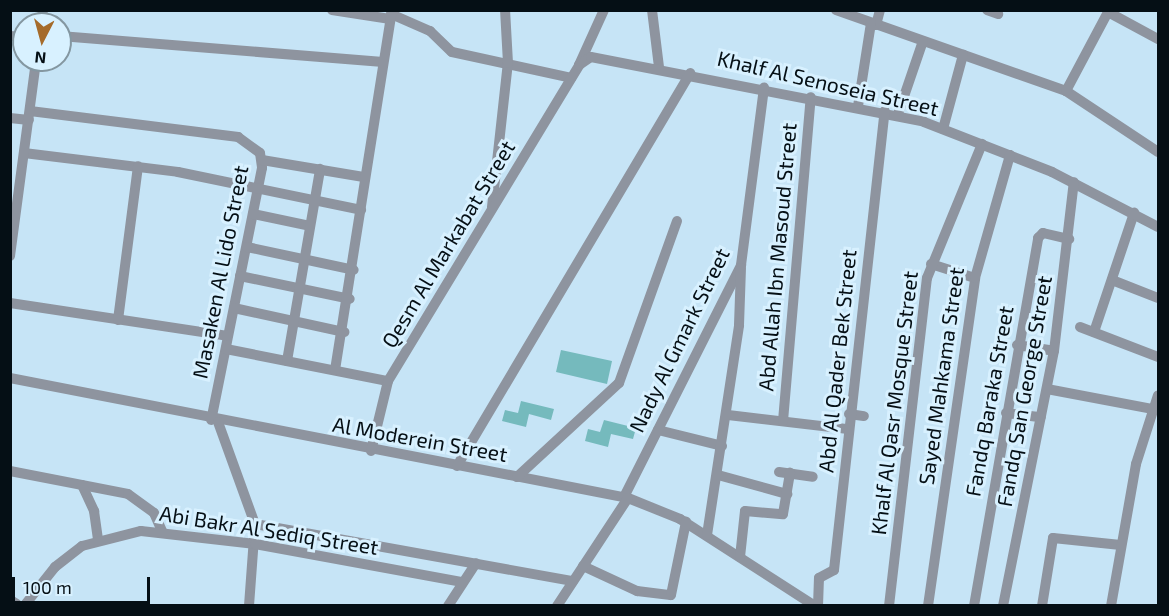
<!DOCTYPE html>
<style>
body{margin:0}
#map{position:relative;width:1169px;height:616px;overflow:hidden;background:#c6e4f6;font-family:"Exo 2",sans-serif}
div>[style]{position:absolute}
.building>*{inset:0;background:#75babd}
.minor>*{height:10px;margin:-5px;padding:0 5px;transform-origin:5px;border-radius:5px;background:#8e949f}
.tertiary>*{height:14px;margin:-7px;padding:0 7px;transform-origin:7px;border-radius:7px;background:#8e949f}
span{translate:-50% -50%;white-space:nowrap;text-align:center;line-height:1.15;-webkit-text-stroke:6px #d8f1ff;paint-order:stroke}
.street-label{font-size:21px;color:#050f15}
.frame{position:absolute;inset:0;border:12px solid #050f15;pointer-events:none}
.north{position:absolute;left:12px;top:12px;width:60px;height:60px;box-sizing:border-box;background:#d8f1ff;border:2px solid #8497a1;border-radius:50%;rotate:186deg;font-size:16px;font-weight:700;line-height:24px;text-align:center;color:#050f15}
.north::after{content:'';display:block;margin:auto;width:21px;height:27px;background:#a56b2b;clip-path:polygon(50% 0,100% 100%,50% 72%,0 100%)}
.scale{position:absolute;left:12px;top:577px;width:138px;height:27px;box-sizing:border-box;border:3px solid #050f15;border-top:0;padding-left:8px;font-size:18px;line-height:21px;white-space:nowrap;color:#050f15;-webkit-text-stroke:4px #d8f1ff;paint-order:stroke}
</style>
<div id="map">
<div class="building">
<i style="clip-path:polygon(561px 350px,612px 361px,607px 384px,556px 372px)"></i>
<i style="clip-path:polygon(521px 401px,554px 409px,551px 420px,529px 414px,526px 427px,502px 421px,505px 410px,518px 413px)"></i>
<i style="clip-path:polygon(604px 420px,636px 428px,633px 439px,611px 434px,608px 447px,585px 441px,588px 429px,600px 432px)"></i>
</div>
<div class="minor">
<i style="left:332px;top:10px;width:59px;rotate:8.8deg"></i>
<i style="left:652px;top:10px;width:57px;rotate:83deg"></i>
<i style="left:836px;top:10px;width:244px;rotate:19.4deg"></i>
<i style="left:1066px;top:91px;width:110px;rotate:33.5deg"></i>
<i style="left:987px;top:10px;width:12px;rotate:20deg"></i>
<i style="left:1108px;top:12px;width:57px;rotate:28.4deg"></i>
<i style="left:391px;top:14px;width:43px;rotate:23.6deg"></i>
<i style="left:430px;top:31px;width:30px;rotate:44deg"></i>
<i style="left:452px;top:52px;width:122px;rotate:12.3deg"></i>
<i style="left:41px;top:24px;width:14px;rotate:-82deg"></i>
<i style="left:876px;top:25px;width:16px;rotate:-75deg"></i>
<i style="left:10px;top:36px;width:14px;rotate:4deg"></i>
<i style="left:60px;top:36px;width:321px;rotate:4.6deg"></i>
<i style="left:579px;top:65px;width:60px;rotate:-65.6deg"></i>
<i style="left:1066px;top:91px;width:92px;rotate:-62deg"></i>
<i style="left:858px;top:106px;width:84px;rotate:-81.1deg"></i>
<i style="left:30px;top:111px;width:210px;rotate:7.1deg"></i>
<i style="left:238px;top:137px;width:27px;rotate:36deg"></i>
<i style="left:260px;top:153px;width:15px;rotate:82deg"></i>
<i style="left:262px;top:168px;width:257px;rotate:101.4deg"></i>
<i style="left:898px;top:114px;width:77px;rotate:-71.1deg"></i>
<i style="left:10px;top:118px;width:19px;rotate:6deg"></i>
<i style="left:943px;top:129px;width:77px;rotate:-74.9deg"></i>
<i style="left:24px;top:153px;width:155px;rotate:7deg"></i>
<i style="left:178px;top:172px;width:187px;rotate:11.7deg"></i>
<i style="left:262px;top:160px;width:103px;rotate:9.5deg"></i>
<i style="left:492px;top:207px;width:145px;rotate:-83.7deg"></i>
<i style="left:508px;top:63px;width:53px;rotate:-93.2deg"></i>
<i style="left:253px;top:214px;width:58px;rotate:11.9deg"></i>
<i style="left:247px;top:247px;width:109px;rotate:12.1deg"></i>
<i style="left:10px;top:256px;width:198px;rotate:-82.4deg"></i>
<i style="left:931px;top:264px;width:46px;rotate:17.7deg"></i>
<i style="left:240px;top:276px;width:112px;rotate:11.8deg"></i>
<i style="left:1112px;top:280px;width:49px;rotate:21.4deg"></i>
<i style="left:10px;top:303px;width:220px;rotate:8.6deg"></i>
<i style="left:234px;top:308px;width:113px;rotate:12.3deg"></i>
<i style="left:118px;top:320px;width:155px;rotate:-82.6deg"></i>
<i style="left:1080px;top:327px;width:84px;rotate:21deg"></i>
<i style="left:1094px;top:332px;width:126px;rotate:-71.4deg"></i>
<i style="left:1017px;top:345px;width:37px;rotate:9deg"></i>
<i style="left:226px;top:349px;width:165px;rotate:11.2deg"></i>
<i style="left:287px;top:361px;width:195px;rotate:-80.2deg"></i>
<i style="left:335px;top:370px;width:364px;rotate:-81deg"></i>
<i style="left:10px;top:378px;width:630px;rotate:10.99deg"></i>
<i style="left:628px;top:498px;width:56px;rotate:22deg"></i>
<i style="left:680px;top:519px;width:161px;rotate:32.8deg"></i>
<i style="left:1047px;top:389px;width:108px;rotate:10.7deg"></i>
<i style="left:1006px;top:413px;width:35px;rotate:7deg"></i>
<i style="left:849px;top:414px;width:15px;rotate:8deg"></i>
<i style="left:728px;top:415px;width:121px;rotate:6.7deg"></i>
<i style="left:783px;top:421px;width:325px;rotate:-85.1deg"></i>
<i style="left:218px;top:422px;width:109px;rotate:70.1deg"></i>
<i style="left:255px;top:524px;width:82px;rotate:94.2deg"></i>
<i style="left:658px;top:430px;width:66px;rotate:14deg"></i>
<i style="left:371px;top:451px;width:72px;rotate:-76.3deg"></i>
<i style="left:388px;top:381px;width:369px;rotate:-58.8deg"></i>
<i style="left:579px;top:65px;width:14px;rotate:-34deg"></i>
<i style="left:591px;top:57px;width:339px;rotate:11deg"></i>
<i style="left:924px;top:122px;width:137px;rotate:21.3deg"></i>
<i style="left:1052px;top:172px;width:119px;rotate:27.4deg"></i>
<i style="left:457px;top:466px;width:457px;rotate:-59.3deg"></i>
<i style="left:10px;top:471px;width:120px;rotate:11deg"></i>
<i style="left:128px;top:494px;width:32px;rotate:36deg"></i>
<i style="left:154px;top:513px;width:22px;rotate:66deg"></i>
<i style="left:779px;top:472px;width:34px;rotate:8deg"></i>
<i style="left:718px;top:475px;width:72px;rotate:15.4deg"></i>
<i style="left:517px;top:477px;width:139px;rotate:-42.7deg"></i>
<i style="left:619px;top:383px;width:172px;rotate:-70.3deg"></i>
<i style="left:82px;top:485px;width:29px;rotate:65deg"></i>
<i style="left:94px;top:511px;width:28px;rotate:82deg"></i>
<i style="left:624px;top:497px;width:260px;rotate:-63.2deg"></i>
<i style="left:741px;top:265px;width:179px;rotate:-82.6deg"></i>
<i style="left:255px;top:524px;width:323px;rotate:10.2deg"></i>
<i style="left:707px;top:535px;width:212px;rotate:-81.3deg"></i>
<i style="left:739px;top:325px;width:57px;rotate:-88deg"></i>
<i style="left:740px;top:557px;width:46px;rotate:-83.8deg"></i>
<i style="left:745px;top:511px;width:38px;rotate:5deg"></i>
<i style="left:783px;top:514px;width:42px;rotate:-80.3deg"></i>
<i style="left:583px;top:566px;width:60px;rotate:24.8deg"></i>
<i style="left:637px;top:591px;width:34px;rotate:7deg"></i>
<i style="left:671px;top:595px;width:75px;rotate:-78.4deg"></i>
<i style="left:24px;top:606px;width:50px;rotate:-51.5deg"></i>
<i style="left:55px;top:567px;width:34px;rotate:-38deg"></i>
<i style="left:82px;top:546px;width:61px;rotate:-14.3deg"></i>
<i style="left:141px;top:531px;width:115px;rotate:6.5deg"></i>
<i style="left:255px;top:544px;width:211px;rotate:10.4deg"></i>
<i style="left:448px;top:606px;width:51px;rotate:-56.9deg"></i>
<i style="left:557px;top:606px;width:129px;rotate:-56.7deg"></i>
<i style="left:818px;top:606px;width:28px;rotate:-88deg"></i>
<i style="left:819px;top:578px;width:17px;rotate:-28deg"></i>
<i style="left:834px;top:570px;width:462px;rotate:-83.7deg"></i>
<i style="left:889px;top:606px;width:330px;rotate:-83.4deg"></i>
<i style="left:927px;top:278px;width:145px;rotate:-67.7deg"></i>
<i style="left:928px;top:606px;width:331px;rotate:-81.8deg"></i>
<i style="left:975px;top:278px;width:128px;rotate:-74.1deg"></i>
<i style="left:974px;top:606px;width:374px;rotate:-80.1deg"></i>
<i style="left:1038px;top:238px;width:7px;rotate:-45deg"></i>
<i style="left:1043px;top:233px;width:27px;rotate:13deg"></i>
<i style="left:1003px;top:606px;width:260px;rotate:-78.7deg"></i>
<i style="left:1054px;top:351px;width:170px;rotate:-83.3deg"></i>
<i style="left:1042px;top:606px;width:69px;rotate:-80.8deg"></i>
<i style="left:1053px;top:538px;width:68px;rotate:5.9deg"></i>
<i style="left:1111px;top:606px;width:144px;rotate:-80deg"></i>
<i style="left:1136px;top:464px;width:72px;rotate:-72.3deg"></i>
</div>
<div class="tertiary">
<i style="left:10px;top:602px;width:7px;rotate:34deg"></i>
</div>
<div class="street-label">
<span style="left:828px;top:83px;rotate:13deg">Khalf Al Senoseia Street</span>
<span style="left:448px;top:244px;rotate:-59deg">Qesm Al Markabat Street</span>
<span style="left:777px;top:257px;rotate:-85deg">Abd Allah Ibn Masoud Street</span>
<span style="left:220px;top:272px;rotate:-79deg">Masaken Al Lido Street</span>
<span style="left:679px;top:340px;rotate:-64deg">Nady Al Gmark Street</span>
<span style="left:837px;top:361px;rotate:-84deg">Abd Al Qader Bek Street</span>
<span style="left:941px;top:376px;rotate:-82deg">Sayed Mahkama Street</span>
<span style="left:1024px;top:391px;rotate:-80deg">Fandq San George Street</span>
<span style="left:989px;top:401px;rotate:-80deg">Fandq Baraka Street</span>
<span style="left:894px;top:403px;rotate:-83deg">Khalf Al Qasr Mosque Street</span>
<span style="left:420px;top:439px;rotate:10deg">Al Moderein Street</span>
<span style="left:269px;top:530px;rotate:9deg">Abi Bakr Al Sediq Street</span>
</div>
<div class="frame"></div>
<div class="north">N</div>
<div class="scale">100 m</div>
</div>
